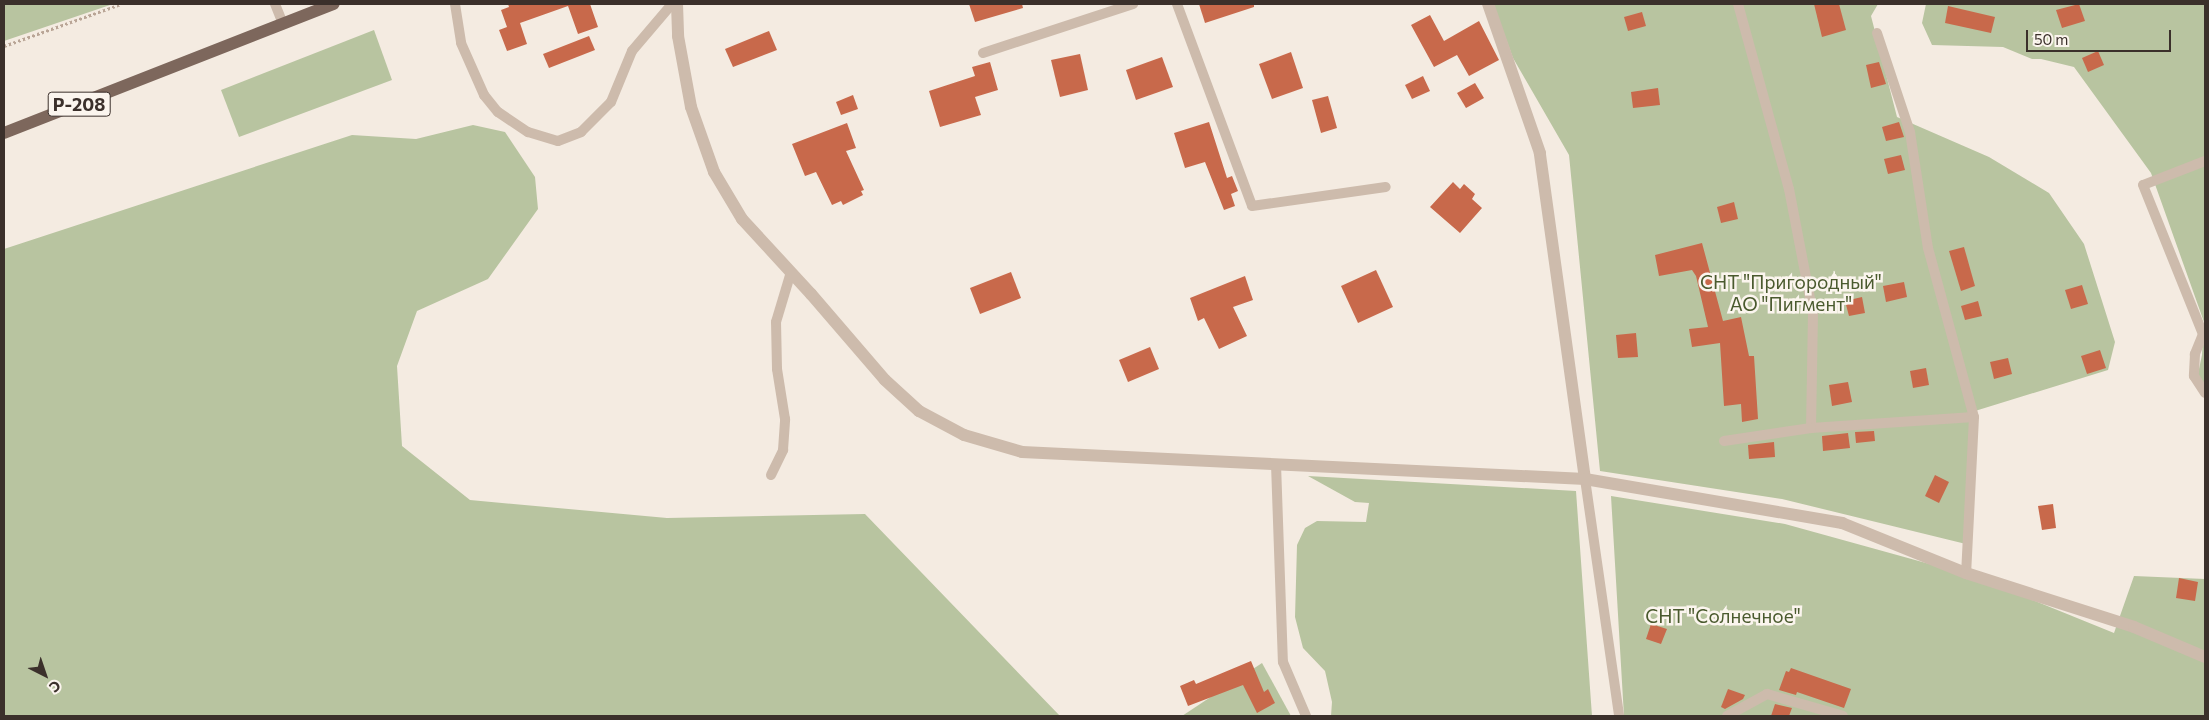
<!DOCTYPE html>
<meta charset="utf-8">
<style>
body{margin:0}
#map{position:relative;width:2209px;height:720px;overflow:hidden;background:#f4ebe1;font-family:Commissioner,sans-serif}
div>[style]{position:absolute}
.green>*{inset:0;background:#b8c4a0}
.building>*{inset:0;background:#c8694b}
.path>*{height:3px;margin-top:-1.5px;transform-origin:0;background:repeating-linear-gradient(90deg,#b9a596 0 2.5px,transparent 0 5px)}
.service>*{height:10px;margin:-5px;padding:0 5px;transform-origin:5px;border-radius:5px;background:#cdbbac}
.minor>*{height:12px;margin:-6px;padding:0 6px;transform-origin:6px;border-radius:6px;background:#cdbbac}
.primary>*{height:12px;margin:-6px;padding:0 6px;transform-origin:6px;border-radius:6px;background:#7d675c}
span{translate:-50% -50%;white-space:nowrap;text-align:center;line-height:1.15;-webkit-text-stroke:5px #fbf5ee;paint-order:stroke}
.shield-label span{padding:1px 4px;background:#fbf5ee;border:1px solid;border-radius:4px;-webkit-text-stroke-width:0}
.shield-label{font-size:18px;color:#3b302b;font-weight:700}
.park-label{font-size:19px;color:#4a5a2e}
.frame{position:absolute;inset:0;border:5px solid #3b302b;pointer-events:none}
.north{position:absolute;left:20px;top:650px;width:50px;height:50px;-webkit-text-stroke:4px #fbf5ee;paint-order:stroke;rotate:139deg;font-size:14px;font-weight:700;line-height:20px;text-align:center;color:#3b302b}
.north::after{content:'';display:block;margin:auto;width:18px;height:22px;background:#3b302b;clip-path:polygon(50% 0,100% 100%,50% 72%,0 100%)}
.scale{position:absolute;left:2026px;top:30px;width:145px;height:22px;box-sizing:border-box;border:2px solid #3b302b;border-top:0;padding-left:6px;font-size:15px;line-height:18px;white-space:nowrap;color:#3b302b;-webkit-text-stroke:4px #fbf5ee;paint-order:stroke}
</style>
<div id="map">
<div class="green">
<i style="clip-path:polygon(4px 4px,113px 4px,4px 41px)"></i>
<i style="clip-path:polygon(1493px 4px,1878px 4px,1871px 16px,1897px 117px,1989px 157px,2049px 193px,2084px 244px,2115px 342px,2108px 370px,1975px 411px,1970px 545px,1782px 499px,1600px 471px,1569px 155px,1513px 58px)"></i>
<i style="clip-path:polygon(1926px 4px,2205px 4px,2205px 394px,2196px 383px,2202px 355px,2204px 322px,2151px 173px,2074px 67px,2041px 59px,2032px 59px,2003px 47px,1932px 45px,1922px 23px)"></i>
<i style="clip-path:polygon(374px 30px,392px 80px,239px 137px,221px 90px)"></i>
<i style="clip-path:polygon(473px 125px,505px 132px,535px 177px,538px 209px,488px 279px,417px 311px,397px 366px,402px 446px,470px 500px,667px 518px,865px 514px,1060px 716px,4px 716px,4px 249px,352px 135px,416px 139px)"></i>
<i style="clip-path:polygon(1308px 476px,1576px 491px,1592px 716px,1331px 716px,1332px 702px,1325px 671px,1303px 648px,1295px 617px,1297px 545px,1305px 528px,1317px 521px,1366px 522px,1369px 503px,1355px 502px)"></i>
<i style="clip-path:polygon(1611px 496px,1785px 524px,1973px 576px,2114px 633px,2134px 576px,2205px 579px,2205px 716px,1624px 716px)"></i>
<i style="clip-path:polygon(1262px 663px,1291px 716px,1182px 716px)"></i>
</div>
<div class="building">
<i style="clip-path:polygon(508px 4px,590px 4px,598px 27px,578px 34px,568px 6px,520px 23px,527px 44px,507px 51px,499px 30px,507px 27px,501px 10px,509px 7px)"></i>
<i style="clip-path:polygon(969px 4px,1022px 4px,1023px 8px,975px 22px)"></i>
<i style="clip-path:polygon(1199px 4px,1254px 4px,1254px 7px,1205px 23px)"></i>
<i style="clip-path:polygon(1814px 4px,1839px 4px,1846px 30px,1822px 37px)"></i>
<i style="clip-path:polygon(2079px 4px,2085px 21px,2062px 28px,2056px 10px)"></i>
<i style="clip-path:polygon(1948px 6px,1995px 17px,1991px 33px,1945px 23px)"></i>
<i style="clip-path:polygon(1642px 12px,1646px 26px,1628px 31px,1624px 17px)"></i>
<i style="clip-path:polygon(1430px 15px,1444px 41px,1479px 21px,1499px 60px,1469px 76px,1457px 55px,1434px 67px,1411px 25px)"></i>
<i style="clip-path:polygon(769px 31px,777px 50px,733px 67px,725px 49px)"></i>
<i style="clip-path:polygon(589px 36px,595px 50px,549px 68px,543px 54px)"></i>
<i style="clip-path:polygon(2098px 51px,2104px 65px,2088px 72px,2082px 58px)"></i>
<i style="clip-path:polygon(1291px 52px,1303px 88px,1272px 99px,1259px 64px)"></i>
<i style="clip-path:polygon(1080px 54px,1088px 90px,1060px 97px,1051px 60px)"></i>
<i style="clip-path:polygon(1162px 57px,1173px 87px,1136px 100px,1126px 70px)"></i>
<i style="clip-path:polygon(990px 62px,998px 90px,975px 97px,981px 115px,940px 127px,929px 91px,975px 76px,972px 67px)"></i>
<i style="clip-path:polygon(1879px 62px,1886px 84px,1871px 88px,1866px 65px)"></i>
<i style="clip-path:polygon(1423px 76px,1430px 91px,1412px 99px,1405px 85px)"></i>
<i style="clip-path:polygon(1475px 83px,1484px 98px,1466px 108px,1457px 93px)"></i>
<i style="clip-path:polygon(1658px 88px,1660px 105px,1633px 108px,1631px 92px)"></i>
<i style="clip-path:polygon(853px 95px,858px 109px,841px 115px,836px 102px)"></i>
<i style="clip-path:polygon(1328px 96px,1337px 128px,1321px 133px,1312px 100px)"></i>
<i style="clip-path:polygon(1209px 122px,1227px 178px,1232px 176px,1238px 191px,1231px 194px,1235px 206px,1224px 210px,1205px 162px,1185px 168px,1174px 133px)"></i>
<i style="clip-path:polygon(1899px 122px,1904px 137px,1886px 141px,1882px 127px)"></i>
<i style="clip-path:polygon(847px 123px,856px 148px,846px 151px,864px 190px,861px 191px,863px 195px,843px 205px,841px 201px,832px 205px,816px 172px,805px 176px,792px 144px)"></i>
<i style="clip-path:polygon(1901px 155px,1905px 170px,1888px 174px,1884px 159px)"></i>
<i style="clip-path:polygon(1453px 182px,1460px 189px,1464px 184px,1475px 194px,1472px 199px,1482px 208px,1460px 233px,1430px 207px)"></i>
<i style="clip-path:polygon(1734px 202px,1738px 219px,1721px 223px,1717px 207px)"></i>
<i style="clip-path:polygon(1702px 243px,1723px 321px,1741px 317px,1749px 356px,1754px 356px,1758px 419px,1742px 422px,1741px 404px,1724px 406px,1720px 343px,1692px 347px,1689px 329px,1708px 327px,1696px 276px,1692px 270px,1659px 276px,1655px 255px)"></i>
<i style="clip-path:polygon(1964px 247px,1975px 286px,1961px 291px,1949px 251px)"></i>
<i style="clip-path:polygon(1376px 270px,1393px 307px,1358px 323px,1341px 286px)"></i>
<i style="clip-path:polygon(1011px 272px,1021px 298px,980px 314px,970px 288px)"></i>
<i style="clip-path:polygon(1245px 276px,1253px 300px,1233px 307px,1247px 336px,1219px 349px,1204px 318px,1198px 321px,1190px 298px)"></i>
<i style="clip-path:polygon(1904px 282px,1907px 297px,1886px 302px,1883px 286px)"></i>
<i style="clip-path:polygon(2082px 285px,2088px 304px,2071px 309px,2065px 290px)"></i>
<i style="clip-path:polygon(1862px 297px,1865px 313px,1849px 316px,1845px 301px)"></i>
<i style="clip-path:polygon(1978px 301px,1982px 316px,1965px 320px,1961px 306px)"></i>
<i style="clip-path:polygon(1636px 333px,1638px 357px,1618px 358px,1616px 335px)"></i>
<i style="clip-path:polygon(1150px 347px,1159px 369px,1128px 382px,1119px 360px)"></i>
<i style="clip-path:polygon(2100px 350px,2106px 368px,2087px 374px,2081px 356px)"></i>
<i style="clip-path:polygon(2008px 358px,2012px 374px,1994px 379px,1990px 362px)"></i>
<i style="clip-path:polygon(1926px 368px,1929px 385px,1913px 388px,1910px 371px)"></i>
<i style="clip-path:polygon(1848px 382px,1852px 402px,1832px 406px,1829px 385px)"></i>
<i style="clip-path:polygon(1874px 431px,1875px 441px,1856px 443px,1855px 432px)"></i>
<i style="clip-path:polygon(1848px 433px,1850px 448px,1823px 451px,1822px 436px)"></i>
<i style="clip-path:polygon(1774px 442px,1775px 457px,1749px 459px,1748px 445px)"></i>
<i style="clip-path:polygon(1935px 475px,1949px 482px,1939px 503px,1925px 496px)"></i>
<i style="clip-path:polygon(2053px 504px,2056px 528px,2042px 530px,2038px 506px)"></i>
<i style="clip-path:polygon(2179px 578px,2198px 582px,2195px 601px,2176px 598px)"></i>
<i style="clip-path:polygon(1651px 624px,1667px 629px,1661px 644px,1646px 639px)"></i>
<i style="clip-path:polygon(1251px 661px,1264px 692px,1268px 689px,1275px 703px,1257px 713px,1243px 685px,1188px 706px,1180px 686px,1194px 680px,1196px 684px)"></i>
<i style="clip-path:polygon(1791px 668px,1851px 689px,1844px 708px,1797px 692px,1796px 695px,1779px 690px,1786px 671px,1789px 672px)"></i>
<i style="clip-path:polygon(1728px 689px,1745px 695px,1743px 699px,1725px 709px,1721px 707px)"></i>
<i style="clip-path:polygon(1775px 704px,1792px 708px,1789px 716px,1771px 716px)"></i>
</div>
<div class="path">
<i style="left:4px;top:46px;width:124px;rotate:-19.7deg"></i>
</div>
<div class="service">
<i style="left:275px;top:4px;width:22px;rotate:68deg"></i>
<i style="left:455px;top:4px;width:39px;rotate:81deg"></i>
<i style="left:461px;top:43px;width:57px;rotate:66.1deg"></i>
<i style="left:484px;top:95px;width:22px;rotate:51deg"></i>
<i style="left:498px;top:112px;width:36px;rotate:34deg"></i>
<i style="left:528px;top:132px;width:31px;rotate:17deg"></i>
<i style="left:558px;top:141px;width:25px;rotate:-21deg"></i>
<i style="left:581px;top:132px;width:42px;rotate:-45deg"></i>
<i style="left:611px;top:102px;width:55px;rotate:-67.6deg"></i>
<i style="left:632px;top:51px;width:62px;rotate:-49.6deg"></i>
<i style="left:1177px;top:4px;width:215px;rotate:69.6deg"></i>
<i style="left:1252px;top:206px;width:135px;rotate:-8.1deg"></i>
<i style="left:1738px;top:4px;width:192px;rotate:74.6deg"></i>
<i style="left:1789px;top:189px;width:127px;rotate:79.1deg"></i>
<i style="left:1813px;top:314px;width:114px;rotate:91deg"></i>
<i style="left:1811px;top:428px;width:163px;rotate:-3.9deg"></i>
<i style="left:1877px;top:33px;width:104px;rotate:71.6deg"></i>
<i style="left:1910px;top:132px;width:117px;rotate:81.2deg"></i>
<i style="left:1928px;top:248px;width:175px;rotate:74.8deg"></i>
<i style="left:1974px;top:417px;width:156px;rotate:92.9deg"></i>
<i style="left:983px;top:53px;width:158px;rotate:-18.1deg"></i>
<i style="left:2205px;top:161px;width:66px;rotate:158.8deg"></i>
<i style="left:2143px;top:185px;width:161px;rotate:68.1deg"></i>
<i style="left:2203px;top:334px;width:2px;rotate:-27deg"></i>
<i style="left:2203px;top:334px;width:22px;rotate:112deg"></i>
<i style="left:2195px;top:354px;width:22px;rotate:93deg"></i>
<i style="left:2194px;top:376px;width:20px;rotate:57deg"></i>
<i style="left:1724px;top:441px;width:88px;rotate:-8.5deg"></i>
<i style="left:1276px;top:464px;width:198px;rotate:88deg"></i>
<i style="left:1283px;top:662px;width:59px;rotate:66.9deg"></i>
<i style="left:771px;top:475px;width:28px;rotate:-64deg"></i>
<i style="left:783px;top:450px;width:31px;rotate:-86deg"></i>
<i style="left:785px;top:419px;width:51px;rotate:-99.1deg"></i>
<i style="left:777px;top:369px;width:47px;rotate:-91.2deg"></i>
<i style="left:776px;top:322px;width:52px;rotate:-73.3deg"></i>
<i style="left:1585px;top:479px;width:239px;rotate:81.8deg"></i>
<i style="left:1727px;top:716px;width:46px;rotate:-28.8deg"></i>
<i style="left:1767px;top:694px;width:79px;rotate:16.1deg"></i>
</div>
<div class="minor">
<i style="left:677px;top:4px;width:32px;rotate:88deg"></i>
<i style="left:678px;top:36px;width:72px;rotate:79.6deg"></i>
<i style="left:691px;top:107px;width:69px;rotate:70.5deg"></i>
<i style="left:714px;top:172px;width:55px;rotate:59.2deg"></i>
<i style="left:742px;top:219px;width:102px;rotate:47.4deg"></i>
<i style="left:811px;top:294px;width:113px;rotate:49.3deg"></i>
<i style="left:885px;top:380px;width:46px;rotate:42.4deg"></i>
<i style="left:919px;top:411px;width:51px;rotate:28.1deg"></i>
<i style="left:964px;top:435px;width:60px;rotate:16.3deg"></i>
<i style="left:1022px;top:452px;width:564px;rotate:2.75deg"></i>
<i style="left:1585px;top:479px;width:329px;rotate:-97.9deg"></i>
<i style="left:1540px;top:153px;width:158px;rotate:-109.2deg"></i>
<i style="left:1585px;top:479px;width:261px;rotate:9.7deg"></i>
<i style="left:1842px;top:523px;width:134px;rotate:22deg"></i>
<i style="left:1966px;top:573px;width:176px;rotate:17.8deg"></i>
<i style="left:2134px;top:627px;width:77px;rotate:22.9deg"></i>
</div>
<div class="primary">
<i style="left:4px;top:133px;width:354px;rotate:-21.4deg"></i>
</div>
<div class="shield-label">
<span style="left:79px;top:104px">Р-208</span>
</div>
<div class="park-label">
<span style="left:1791px;top:293px">СНТ "Пригородный"<br>АО "Пигмент"</span>
<span style="left:1723px;top:616px">СНТ "Солнечное"</span>
</div>
<div class="frame"></div>
<div class="north">С</div>
<div class="scale">50 m</div>
</div>
